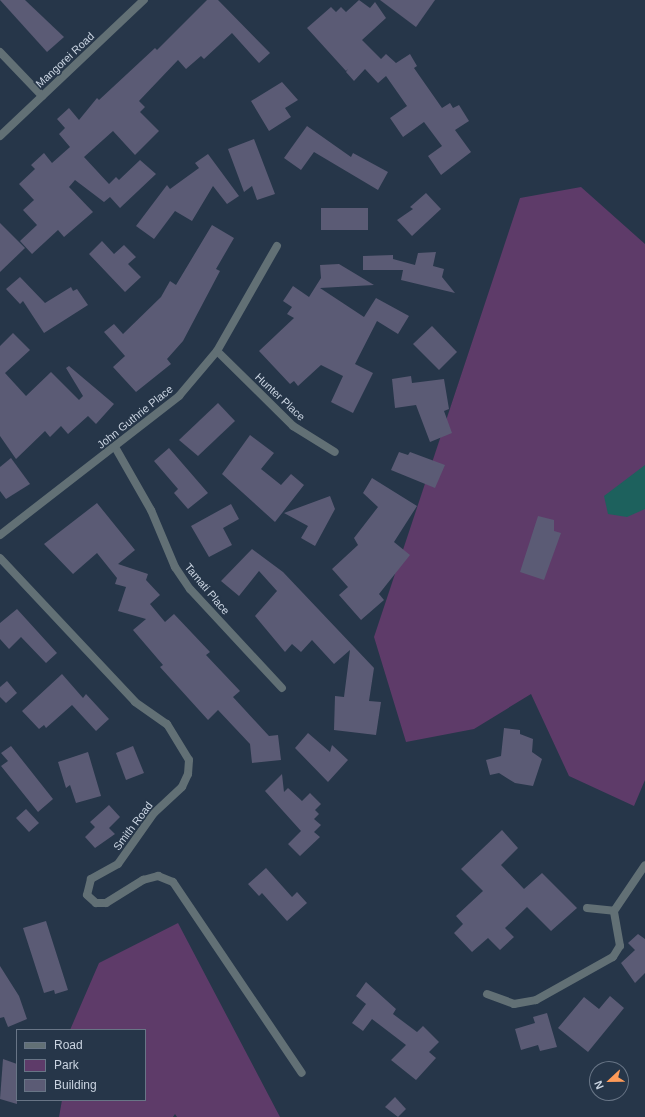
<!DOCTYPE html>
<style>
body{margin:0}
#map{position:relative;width:645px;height:1117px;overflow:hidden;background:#263649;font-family:Helvetica,sans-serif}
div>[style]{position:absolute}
.green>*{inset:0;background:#5e3b69}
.water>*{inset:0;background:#1d615d}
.building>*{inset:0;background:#5b5b75}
.minor>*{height:8px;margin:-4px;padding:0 4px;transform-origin:4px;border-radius:4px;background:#627075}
.tertiary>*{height:8px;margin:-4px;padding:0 4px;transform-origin:4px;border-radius:4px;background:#627075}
span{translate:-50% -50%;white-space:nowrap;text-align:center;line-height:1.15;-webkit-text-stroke:3.5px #263649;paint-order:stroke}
.street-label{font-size:11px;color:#cad4e1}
.legend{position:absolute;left:16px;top:1029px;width:130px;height:72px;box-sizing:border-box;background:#263649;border:1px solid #687586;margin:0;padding:5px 7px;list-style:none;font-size:12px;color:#cad4e1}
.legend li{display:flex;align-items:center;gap:8px;height:20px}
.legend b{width:20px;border:1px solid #687586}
.north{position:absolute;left:589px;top:1061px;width:40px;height:40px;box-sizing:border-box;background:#263649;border:1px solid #687586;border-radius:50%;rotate:248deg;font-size:11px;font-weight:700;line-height:16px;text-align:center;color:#cad4e1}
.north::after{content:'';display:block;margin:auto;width:14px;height:18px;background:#fe9b59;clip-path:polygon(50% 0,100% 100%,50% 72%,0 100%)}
</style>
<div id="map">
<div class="green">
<i style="clip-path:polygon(581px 187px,645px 244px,645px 780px,634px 806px,569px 776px,531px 694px,474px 729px,406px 742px,374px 637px,520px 198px)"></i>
<i style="clip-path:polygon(178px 923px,280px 1117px,177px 1117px,175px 1114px,173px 1117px,59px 1117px,62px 1100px,145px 1100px,145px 1030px,70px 1030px,99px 963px)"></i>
</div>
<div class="water">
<i style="clip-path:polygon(645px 465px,645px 509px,627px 517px,608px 514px,604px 496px)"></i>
</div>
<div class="building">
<i style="clip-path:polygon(0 0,25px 0,64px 37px,47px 52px)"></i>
<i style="clip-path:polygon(207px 0,218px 0,270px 53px,259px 63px,232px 33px,204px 59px,201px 56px,186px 69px,178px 60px,139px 101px,145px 107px,140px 112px,159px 131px,135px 155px,113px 131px,84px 157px,109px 184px,116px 177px,119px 180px,140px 160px,156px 174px,120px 208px,110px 197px,104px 202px,75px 180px,69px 187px,93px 212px,64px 237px,58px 230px,32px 254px,20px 241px,37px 225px,23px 210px,34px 200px,19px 184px,35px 169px,31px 165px,44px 153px,52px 163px,70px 147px,59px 134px,65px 128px,57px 119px,69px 108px,79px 120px,97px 98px,99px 100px,155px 48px,157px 50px)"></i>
<i style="clip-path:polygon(359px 0,370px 8px,375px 2px,386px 18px,362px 40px,381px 59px,386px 54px,396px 63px,410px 54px,417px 66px,414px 68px,442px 108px,450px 103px,453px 108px,459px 105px,469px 121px,455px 130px,471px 152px,441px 175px,428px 156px,442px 146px,424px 122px,403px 137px,390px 118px,407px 106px,386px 76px,378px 83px,365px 69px,354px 81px,346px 72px,348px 69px,346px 71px,307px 28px,331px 7px,336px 12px,341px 7px,346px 12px)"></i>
<i style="clip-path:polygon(380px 0,435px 0,416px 27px)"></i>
<i style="clip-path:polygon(282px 82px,298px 100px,285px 108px,291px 117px,269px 131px,251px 101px)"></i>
<i style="clip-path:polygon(307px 126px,351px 157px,353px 153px,388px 172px,378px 190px,314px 152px,301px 170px,284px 158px)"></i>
<i style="clip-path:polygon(254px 139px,275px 194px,257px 200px,252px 186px,244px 192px,228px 149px)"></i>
<i style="clip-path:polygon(208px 154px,239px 196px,227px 204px,213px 186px,192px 221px,175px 211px,154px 239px,136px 226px,167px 185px,170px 189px,199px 168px,195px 163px)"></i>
<i style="clip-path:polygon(426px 193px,441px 209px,412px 236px,397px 220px,413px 209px,410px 207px)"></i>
<i style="clip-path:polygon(321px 208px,368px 208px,368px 230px,321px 230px)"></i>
<i style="clip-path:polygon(0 223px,25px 248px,0 272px)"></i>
<i style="clip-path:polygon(212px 225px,234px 238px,216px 269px,220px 271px,183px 341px,167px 359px,171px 364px,136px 392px,113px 367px,125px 356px,104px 332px,114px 324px,123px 334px,161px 297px,170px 281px,176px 285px)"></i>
<i style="clip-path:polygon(102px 241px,114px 254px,124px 245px,136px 257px,128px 264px,141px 277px,125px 292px,89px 254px)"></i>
<i style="clip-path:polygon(436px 252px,433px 266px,444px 269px,442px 277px,455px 293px,401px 280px,403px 270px,363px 270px,363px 256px,393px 255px,393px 259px,415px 265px,418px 253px)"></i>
<i style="clip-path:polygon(339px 264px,374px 285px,320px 288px,364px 317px,376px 298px,409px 316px,398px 334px,377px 321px,355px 364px,373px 373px,353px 413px,331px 402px,343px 376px,321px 365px,298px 386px,294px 381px,290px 384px,259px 351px,294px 318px,287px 314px,292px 307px,283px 301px,293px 286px,309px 297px,321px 278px,320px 265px)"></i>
<i style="clip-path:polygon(20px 277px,45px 303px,71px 287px,73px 291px,77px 289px,88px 305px,44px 333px,23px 301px,20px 304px,6px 289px)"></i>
<i style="clip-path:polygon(432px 326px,457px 352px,439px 370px,413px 344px)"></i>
<i style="clip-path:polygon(13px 333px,30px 350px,5px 373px,26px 396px,51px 372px,79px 400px,83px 396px,66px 368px,69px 366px,114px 404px,96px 424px,88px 416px,68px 434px,61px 426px,50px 437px,45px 431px,16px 459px,0 436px,0 346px)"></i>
<i style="clip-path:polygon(411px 376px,412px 383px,444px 379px,449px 409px,444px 411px,452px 433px,430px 442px,416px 405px,395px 408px,392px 379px)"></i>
<i style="clip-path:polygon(218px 403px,235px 421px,198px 456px,179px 440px)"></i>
<i style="clip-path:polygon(250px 435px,274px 453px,261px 469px,281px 485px,291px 474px,304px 485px,275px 522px,222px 474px)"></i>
<i style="clip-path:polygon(169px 448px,208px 493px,188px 509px,174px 493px,178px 489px,154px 461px)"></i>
<i style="clip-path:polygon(399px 452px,408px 455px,410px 452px,445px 465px,435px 488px,391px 470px)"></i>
<i style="clip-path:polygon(11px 458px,30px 484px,6px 499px,0 491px,0 467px)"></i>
<i style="clip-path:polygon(372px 478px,417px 506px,394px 542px,410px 555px,379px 594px,384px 600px,361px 620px,339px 595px,348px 587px,332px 569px,358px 545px,354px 538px,378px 507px,363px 493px)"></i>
<i style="clip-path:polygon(330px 496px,335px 509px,315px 546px,301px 538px,308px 526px,284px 513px)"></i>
<i style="clip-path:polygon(97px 503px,135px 550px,118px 564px,148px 574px,146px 580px,160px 595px,150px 604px,165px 622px,174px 614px,210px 652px,206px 655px,240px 691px,233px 697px,269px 736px,278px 735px,281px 760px,252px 763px,250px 744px,218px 710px,208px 720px,160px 667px,163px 665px,133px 630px,146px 619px,118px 611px,126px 587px,115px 584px,117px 578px,97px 553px,73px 574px,44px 544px)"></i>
<i style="clip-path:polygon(231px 504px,239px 519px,223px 528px,232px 545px,209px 557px,191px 526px)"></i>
<i style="clip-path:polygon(538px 516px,554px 520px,554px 531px,561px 533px,544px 580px,520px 572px)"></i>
<i style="clip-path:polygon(252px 549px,283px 572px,374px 668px,369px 701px,381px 702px,376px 735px,334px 730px,335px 696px,344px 697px,350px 650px,334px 664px,312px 640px,301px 652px,292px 644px,285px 652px,255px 616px,277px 591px,259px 571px,239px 596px,221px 581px)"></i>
<i style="clip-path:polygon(17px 609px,57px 653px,46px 663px,21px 637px,9px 649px,0 639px,0 623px)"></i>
<i style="clip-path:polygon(62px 674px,83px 698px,86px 694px,109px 719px,96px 731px,72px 705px,46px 728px,44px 725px,39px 729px,22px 711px)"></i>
<i style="clip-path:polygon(7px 681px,17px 693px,6px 703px,0 697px,0 687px)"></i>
<i style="clip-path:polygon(504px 728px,520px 730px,520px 734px,533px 739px,532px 752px,542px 759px,533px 786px,515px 783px,499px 773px,490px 775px,486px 760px,501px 756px)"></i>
<i style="clip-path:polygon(308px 733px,330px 752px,332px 745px,348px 760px,328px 782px,295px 748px)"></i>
<i style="clip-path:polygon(11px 746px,53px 799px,38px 812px,1px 766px,8px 761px,1px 753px)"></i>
<i style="clip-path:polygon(133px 746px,144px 773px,126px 780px,116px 753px)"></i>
<i style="clip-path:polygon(88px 752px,101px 796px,76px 803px,70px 785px,66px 788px,58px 762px)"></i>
<i style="clip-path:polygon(282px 774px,284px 792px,288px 788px,302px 801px,310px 793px,321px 804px,315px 810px,319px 814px,314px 819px,321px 825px,314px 832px,320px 837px,300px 856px,288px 844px,301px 831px,265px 791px)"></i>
<i style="clip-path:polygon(109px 805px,120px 817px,109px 828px,115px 834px,95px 848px,85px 837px,95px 827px,90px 822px)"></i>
<i style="clip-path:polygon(26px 809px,39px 823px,29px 832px,16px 818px)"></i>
<i style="clip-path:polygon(502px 830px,518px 848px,501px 865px,524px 889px,542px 873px,577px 908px,551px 931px,527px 907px,505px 928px,514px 937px,500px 950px,488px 938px,472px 952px,454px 933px,463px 924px,456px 916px,483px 891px,461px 869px)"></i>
<i style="clip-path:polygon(266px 868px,292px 897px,297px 892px,307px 903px,287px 921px,262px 893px,259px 896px,248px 884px)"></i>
<i style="clip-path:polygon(46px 921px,68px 990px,55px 994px,54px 990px,44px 993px,23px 928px)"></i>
<i style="clip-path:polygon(638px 934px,645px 939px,645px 973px,635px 983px,621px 963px,635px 950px,628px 943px)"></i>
<i style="clip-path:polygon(0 966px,19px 996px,27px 1019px,8px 1027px,4px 1017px,0 1018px)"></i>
<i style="clip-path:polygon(366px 982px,396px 1009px,393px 1014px,417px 1032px,423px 1026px,439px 1042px,429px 1052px,436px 1058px,416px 1080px,391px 1060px,406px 1045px,372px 1019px,363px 1031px,352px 1023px,366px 1004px,356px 996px)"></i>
<i style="clip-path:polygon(610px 996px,624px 1008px,588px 1052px,558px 1028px,584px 997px,599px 1009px)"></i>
<i style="clip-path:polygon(547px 1013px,557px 1047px,540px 1051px,538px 1045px,521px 1050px,515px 1029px,535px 1023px,533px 1017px)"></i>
<i style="clip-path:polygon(3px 1059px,17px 1064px,17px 1104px,0 1099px)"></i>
<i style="clip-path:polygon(395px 1097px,406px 1109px,398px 1117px,385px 1107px)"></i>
</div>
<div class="minor">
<i style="left:0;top:52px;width:61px;rotate:46.3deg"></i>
<i style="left:217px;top:351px;width:107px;rotate:44.6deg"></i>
<i style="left:293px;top:426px;width:49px;rotate:31.8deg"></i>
<i style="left:115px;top:447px;width:73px;rotate:60.3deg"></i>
<i style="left:151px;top:510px;width:62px;rotate:67.2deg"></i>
<i style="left:175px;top:567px;width:27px;rotate:56deg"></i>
<i style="left:190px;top:589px;width:135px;rotate:47.1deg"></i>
<i style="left:0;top:535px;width:227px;rotate:-37.8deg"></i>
<i style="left:179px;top:396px;width:59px;rotate:-49.8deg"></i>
<i style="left:217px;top:351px;width:121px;rotate:-60.3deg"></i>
<i style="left:0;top:558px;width:197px;rotate:46.8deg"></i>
<i style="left:135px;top:702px;width:39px;rotate:35deg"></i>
<i style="left:167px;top:724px;width:42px;rotate:58.6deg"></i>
<i style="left:189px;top:760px;width:14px;rotate:94deg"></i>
<i style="left:188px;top:774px;width:14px;rotate:115deg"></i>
<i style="left:182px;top:787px;width:38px;rotate:137deg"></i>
<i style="left:154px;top:813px;width:62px;rotate:125.2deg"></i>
<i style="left:118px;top:864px;width:31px;rotate:151deg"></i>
<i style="left:91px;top:879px;width:16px;rotate:104deg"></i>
<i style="left:87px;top:895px;width:12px;rotate:42deg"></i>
<i style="left:96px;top:903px;width:10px"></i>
<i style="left:106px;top:903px;width:44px;rotate:-31.9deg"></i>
<i style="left:143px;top:880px;width:16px;rotate:-15deg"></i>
<i style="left:158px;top:876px;width:16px;rotate:22deg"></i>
<i style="left:173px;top:882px;width:230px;rotate:56deg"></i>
<i style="left:587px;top:908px;width:27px;rotate:6deg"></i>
<i style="left:614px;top:911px;width:55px;rotate:-56deg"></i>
<i style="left:487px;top:994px;width:29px;rotate:20deg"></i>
<i style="left:514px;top:1004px;width:22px;rotate:-10deg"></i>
<i style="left:536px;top:1000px;width:88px;rotate:-29.2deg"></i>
<i style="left:613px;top:957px;width:13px;rotate:-58deg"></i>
<i style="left:620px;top:946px;width:36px;rotate:-100deg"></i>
</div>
<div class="tertiary">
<i style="left:0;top:136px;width:198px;rotate:-43.4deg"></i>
</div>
<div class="street-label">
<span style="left:65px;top:60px;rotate:-43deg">Mangorei Road</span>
<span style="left:280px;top:397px;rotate:43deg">Hunter Place</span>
<span style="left:135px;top:417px;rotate:-39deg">John Guthrie Place</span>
<span style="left:207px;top:589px;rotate:50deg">Tamati Place</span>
<span style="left:133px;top:826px;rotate:-53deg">Smith Road</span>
</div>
<ul class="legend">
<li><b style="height:5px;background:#627075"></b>Road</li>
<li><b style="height:11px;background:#5e3b69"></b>Park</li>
<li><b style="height:11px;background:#5b5b75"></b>Building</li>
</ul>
<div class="north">N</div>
</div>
